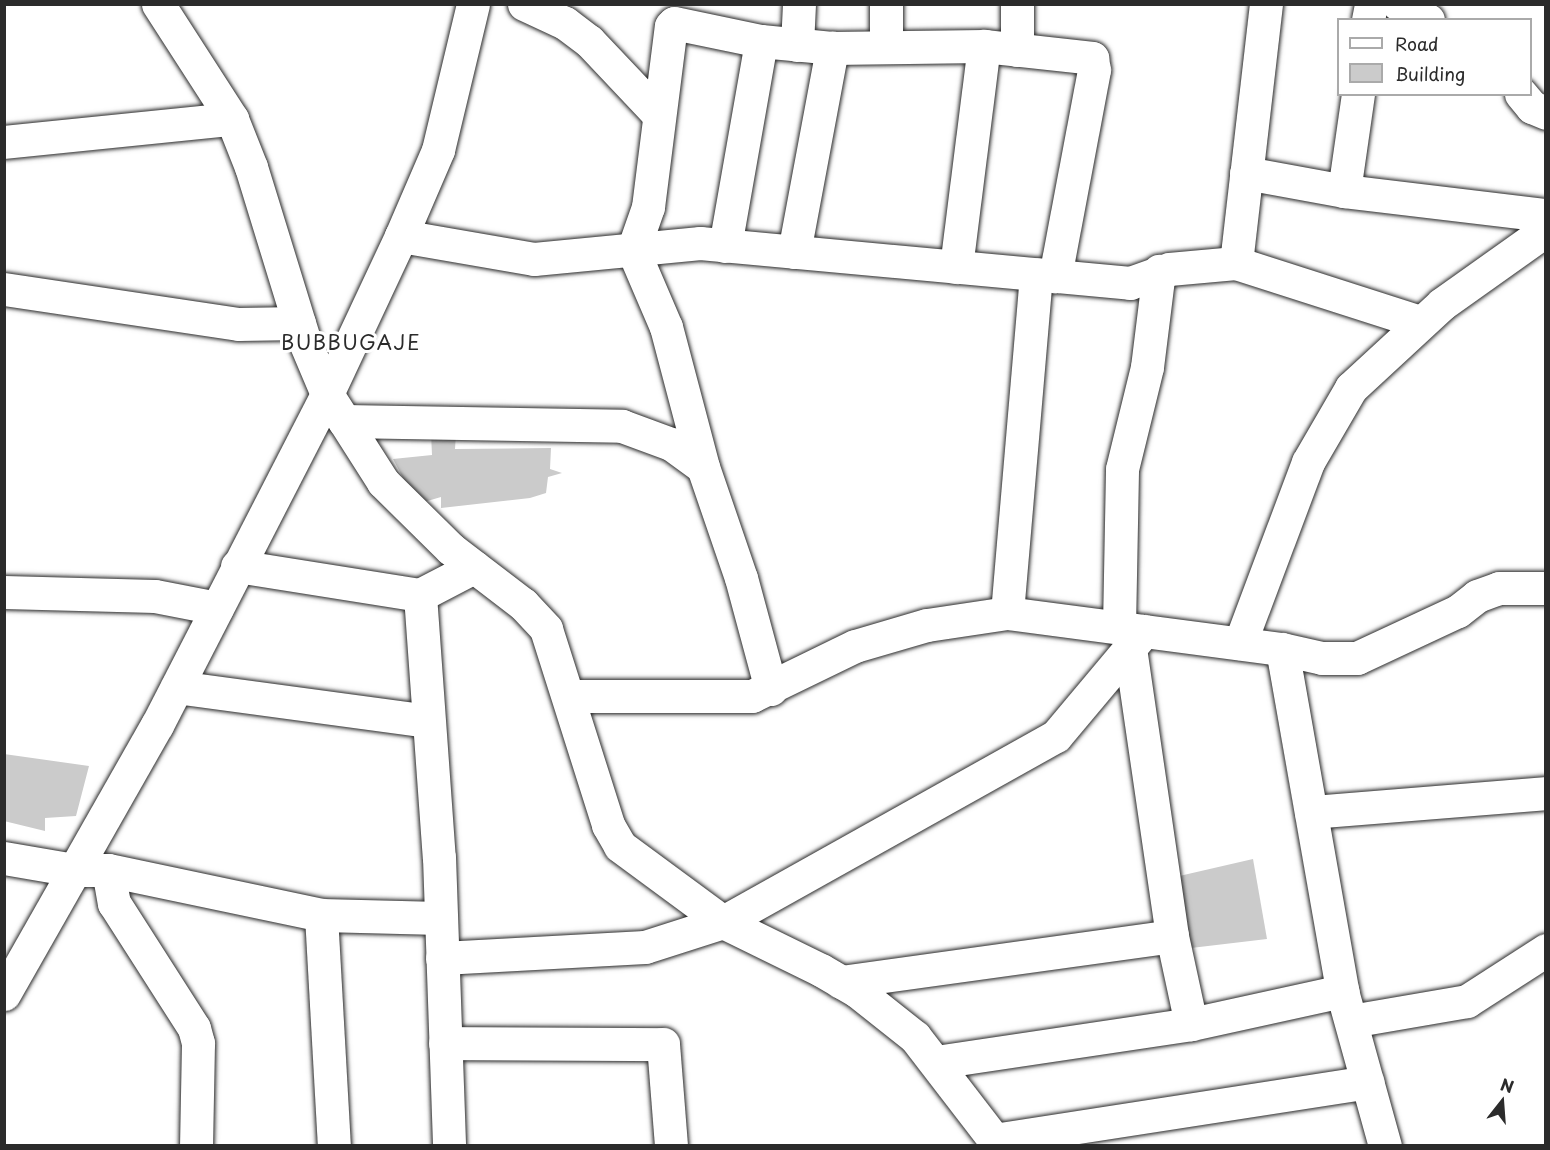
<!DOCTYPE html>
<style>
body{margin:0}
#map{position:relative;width:1550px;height:1150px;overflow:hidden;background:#fff;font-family:"Playpen Sans",sans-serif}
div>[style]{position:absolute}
.building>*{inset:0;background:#cbcbcb}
.roads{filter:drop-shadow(0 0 2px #2b2b2b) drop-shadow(0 0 2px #2b2b2b)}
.minor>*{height:33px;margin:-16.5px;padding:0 16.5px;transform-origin:16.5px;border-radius:16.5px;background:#fff}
span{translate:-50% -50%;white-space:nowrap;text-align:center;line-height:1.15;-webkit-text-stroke:6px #fff;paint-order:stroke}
.quarter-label{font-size:20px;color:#2b2b2b;letter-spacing:1.5px}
.frame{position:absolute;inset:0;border:6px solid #2b2b2b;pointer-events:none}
.legend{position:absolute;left:1337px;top:18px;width:195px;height:78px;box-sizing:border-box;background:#fff;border:2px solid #aaa;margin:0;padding:8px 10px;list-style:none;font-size:18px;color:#2b2b2b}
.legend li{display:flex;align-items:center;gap:12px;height:30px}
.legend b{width:30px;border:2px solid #aaa}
.north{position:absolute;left:1472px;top:1072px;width:60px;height:60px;-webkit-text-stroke:4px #fff;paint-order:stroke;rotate:17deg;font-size:16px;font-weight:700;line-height:24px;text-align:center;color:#2b2b2b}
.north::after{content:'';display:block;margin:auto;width:21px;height:27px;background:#2b2b2b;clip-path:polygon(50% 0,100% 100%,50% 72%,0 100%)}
</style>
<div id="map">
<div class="building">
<i style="clip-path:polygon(431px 433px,456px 433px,455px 449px,551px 448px,550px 469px,562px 473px,548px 477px,546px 493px,530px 498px,441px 508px,441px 497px,417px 504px,393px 459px,432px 455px)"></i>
<i style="clip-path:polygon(4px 754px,89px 766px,76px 816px,45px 818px,45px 831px,4px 821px)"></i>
<i style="clip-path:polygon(1253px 859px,1267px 939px,1191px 948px,1175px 877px)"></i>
</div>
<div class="roads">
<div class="minor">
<i style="left:158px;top:4px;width:137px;rotate:57.2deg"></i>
<i style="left:232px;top:119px;width:52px;rotate:68.4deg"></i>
<i style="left:251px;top:167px;width:183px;rotate:72.9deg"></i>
<i style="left:305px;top:342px;width:56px;rotate:67.1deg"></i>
<i style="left:327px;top:394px;width:104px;rotate:57.5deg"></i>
<i style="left:383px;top:482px;width:95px;rotate:44.6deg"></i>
<i style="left:451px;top:549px;width:91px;rotate:37.4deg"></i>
<i style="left:523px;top:604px;width:34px;rotate:47deg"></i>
<i style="left:546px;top:629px;width:206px;rotate:72.4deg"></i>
<i style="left:608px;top:825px;width:24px;rotate:60deg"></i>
<i style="left:620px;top:846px;width:128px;rotate:36.4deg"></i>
<i style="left:723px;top:922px;width:109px;rotate:26.1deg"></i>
<i style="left:821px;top:970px;width:42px;rotate:30.3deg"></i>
<i style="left:857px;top:991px;width:74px;rotate:38.4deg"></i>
<i style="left:915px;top:1037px;width:138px;rotate:52.4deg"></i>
<i style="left:524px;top:4px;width:45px;rotate:24.9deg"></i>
<i style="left:565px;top:23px;width:30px;rotate:37deg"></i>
<i style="left:589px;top:41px;width:102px;rotate:46.6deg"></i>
<i style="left:1398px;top:4px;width:34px;rotate:28deg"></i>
<i style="left:1368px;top:20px;width:16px;rotate:-79deg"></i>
<i style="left:797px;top:45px;width:41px;rotate:-87.2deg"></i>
<i style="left:886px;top:47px;width:43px;rotate:-90deg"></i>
<i style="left:1017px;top:50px;width:46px;rotate:-90deg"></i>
<i style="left:1521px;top:94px;width:17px;rotate:50deg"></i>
<i style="left:1532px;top:107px;width:15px;rotate:23deg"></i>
<i style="left:4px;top:142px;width:229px;rotate:-5.8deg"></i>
<i style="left:1246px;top:173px;width:100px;rotate:10.4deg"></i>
<i style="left:1344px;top:191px;width:203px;rotate:6.8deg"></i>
<i style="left:1344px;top:191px;width:98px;rotate:-81.8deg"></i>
<i style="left:401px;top:236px;width:135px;rotate:9.8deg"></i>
<i style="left:534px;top:259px;width:167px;rotate:-5.5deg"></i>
<i style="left:700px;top:243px;width:432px;rotate:5.3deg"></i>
<i style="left:1130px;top:283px;width:41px;rotate:-19.7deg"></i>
<i style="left:1169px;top:269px;width:67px;rotate:-5.1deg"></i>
<i style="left:1236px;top:263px;width:193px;rotate:17.8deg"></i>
<i style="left:725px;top:246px;width:208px;rotate:-80deg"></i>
<i style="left:794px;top:252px;width:208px;rotate:-79.4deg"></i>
<i style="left:1236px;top:263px;width:261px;rotate:-83.4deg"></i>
<i style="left:956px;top:267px;width:223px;rotate:-82.8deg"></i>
<i style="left:4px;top:289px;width:237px;rotate:8.5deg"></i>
<i style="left:238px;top:324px;width:61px;rotate:-0.9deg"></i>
<i style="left:344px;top:421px;width:278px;rotate:1deg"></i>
<i style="left:622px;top:426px;width:52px;rotate:20.2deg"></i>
<i style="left:671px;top:444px;width:39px;rotate:36deg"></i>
<i style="left:237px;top:566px;width:185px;rotate:9deg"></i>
<i style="left:420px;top:595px;width:61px;rotate:-27.4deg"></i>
<i style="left:4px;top:592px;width:151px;rotate:1.5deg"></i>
<i style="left:155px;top:596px;width:63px;rotate:11deg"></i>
<i style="left:420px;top:595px;width:263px;rotate:85.9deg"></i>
<i style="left:439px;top:857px;width:289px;rotate:88deg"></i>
<i style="left:1007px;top:613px;width:340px;rotate:-85.1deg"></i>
<i style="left:1119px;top:627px;width:158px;rotate:-88.9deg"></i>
<i style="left:1122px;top:469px;width:105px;rotate:-76.2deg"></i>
<i style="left:1147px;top:367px;width:97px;rotate:-82.9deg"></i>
<i style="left:1240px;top:643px;width:193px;rotate:-69.4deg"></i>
<i style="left:1308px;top:462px;width:86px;rotate:-59.8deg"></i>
<i style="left:1351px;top:388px;width:124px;rotate:-42.7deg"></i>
<i style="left:1442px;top:304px;width:128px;rotate:-35.4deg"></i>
<i style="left:1130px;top:648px;width:291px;rotate:81.7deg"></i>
<i style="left:1172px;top:936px;width:90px;rotate:77.8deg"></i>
<i style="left:1282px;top:649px;width:347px;rotate:80deg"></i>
<i style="left:1342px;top:991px;width:161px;rotate:74.5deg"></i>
<i style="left:177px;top:687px;width:253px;rotate:7.7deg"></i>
<i style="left:771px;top:689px;width:115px;rotate:-105.1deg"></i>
<i style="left:741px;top:578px;width:117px;rotate:-108.9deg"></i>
<i style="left:703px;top:467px;width:145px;rotate:-104.8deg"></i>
<i style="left:666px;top:327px;width:84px;rotate:-113.2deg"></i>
<i style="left:633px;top:250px;width:46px;rotate:-70.8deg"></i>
<i style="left:648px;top:207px;width:182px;rotate:-82.8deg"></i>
<i style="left:671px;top:26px;width:4px;rotate:-45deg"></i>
<i style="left:674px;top:23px;width:89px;rotate:11.7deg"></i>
<i style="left:761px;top:41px;width:71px;rotate:5.6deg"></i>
<i style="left:832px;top:48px;width:152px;rotate:-0.8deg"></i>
<i style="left:984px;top:46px;width:109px;rotate:6.3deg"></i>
<i style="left:1092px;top:58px;width:12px;rotate:81deg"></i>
<i style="left:1094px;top:70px;width:210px;rotate:100.7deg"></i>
<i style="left:569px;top:696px;width:183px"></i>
<i style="left:752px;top:696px;width:114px;rotate:-25.9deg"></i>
<i style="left:855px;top:646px;width:75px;rotate:-16.3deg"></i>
<i style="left:927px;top:625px;width:81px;rotate:-8.5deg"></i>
<i style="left:1007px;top:613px;width:277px;rotate:7.5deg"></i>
<i style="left:1282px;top:649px;width:41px;rotate:12.7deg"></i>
<i style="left:1322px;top:658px;width:35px"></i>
<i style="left:1357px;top:658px;width:111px;rotate:-25deg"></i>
<i style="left:1458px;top:611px;width:24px;rotate:-38deg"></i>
<i style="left:1477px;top:596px;width:23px;rotate:-20deg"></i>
<i style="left:1499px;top:588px;width:47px"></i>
<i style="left:1311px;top:812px;width:236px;rotate:-4.6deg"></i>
<i style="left:4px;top:858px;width:71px;rotate:9.7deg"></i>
<i style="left:74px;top:870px;width:34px"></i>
<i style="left:108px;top:870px;width:218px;rotate:11.9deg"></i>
<i style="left:321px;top:915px;width:119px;rotate:1.4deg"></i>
<i style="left:108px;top:870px;width:34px;rotate:80deg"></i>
<i style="left:114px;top:903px;width:148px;rotate:57.4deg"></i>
<i style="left:194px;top:1028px;width:16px;rotate:75deg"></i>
<i style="left:198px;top:1043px;width:103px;rotate:91.1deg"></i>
<i style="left:321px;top:915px;width:231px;rotate:86.8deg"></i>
<i style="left:442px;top:958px;width:203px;rotate:-3.1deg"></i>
<i style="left:645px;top:947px;width:82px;rotate:-17.8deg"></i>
<i style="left:723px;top:922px;width:381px;rotate:-29.2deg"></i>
<i style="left:1056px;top:736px;width:137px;rotate:-50deg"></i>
<i style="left:841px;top:982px;width:334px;rotate:-7.9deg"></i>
<i style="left:4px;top:994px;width:309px;rotate:-60.4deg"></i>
<i style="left:157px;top:725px;width:372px;rotate:-62.8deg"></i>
<i style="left:327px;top:394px;width:174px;rotate:-64.9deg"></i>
<i style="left:401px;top:236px;width:94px;rotate:-66.7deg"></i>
<i style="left:438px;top:150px;width:150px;rotate:-76.5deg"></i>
<i style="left:1351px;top:1021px;width:118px;rotate:-9.8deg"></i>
<i style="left:1467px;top:1001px;width:94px;rotate:-32.8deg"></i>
<i style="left:445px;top:1043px;width:218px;rotate:0.3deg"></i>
<i style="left:663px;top:1044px;width:102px;rotate:85.5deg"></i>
<i style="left:937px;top:1062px;width:257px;rotate:-8.5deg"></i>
<i style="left:1191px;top:1024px;width:155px;rotate:-12.3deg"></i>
<i style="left:994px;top:1140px;width:378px;rotate:-8.8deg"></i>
</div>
</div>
<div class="quarter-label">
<span style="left:351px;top:342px">BUBBUGAJE</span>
</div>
<div class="frame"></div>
<ul class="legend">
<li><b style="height:8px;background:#fff"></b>Road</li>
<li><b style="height:16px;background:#cbcbcb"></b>Building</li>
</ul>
<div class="north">N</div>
</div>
